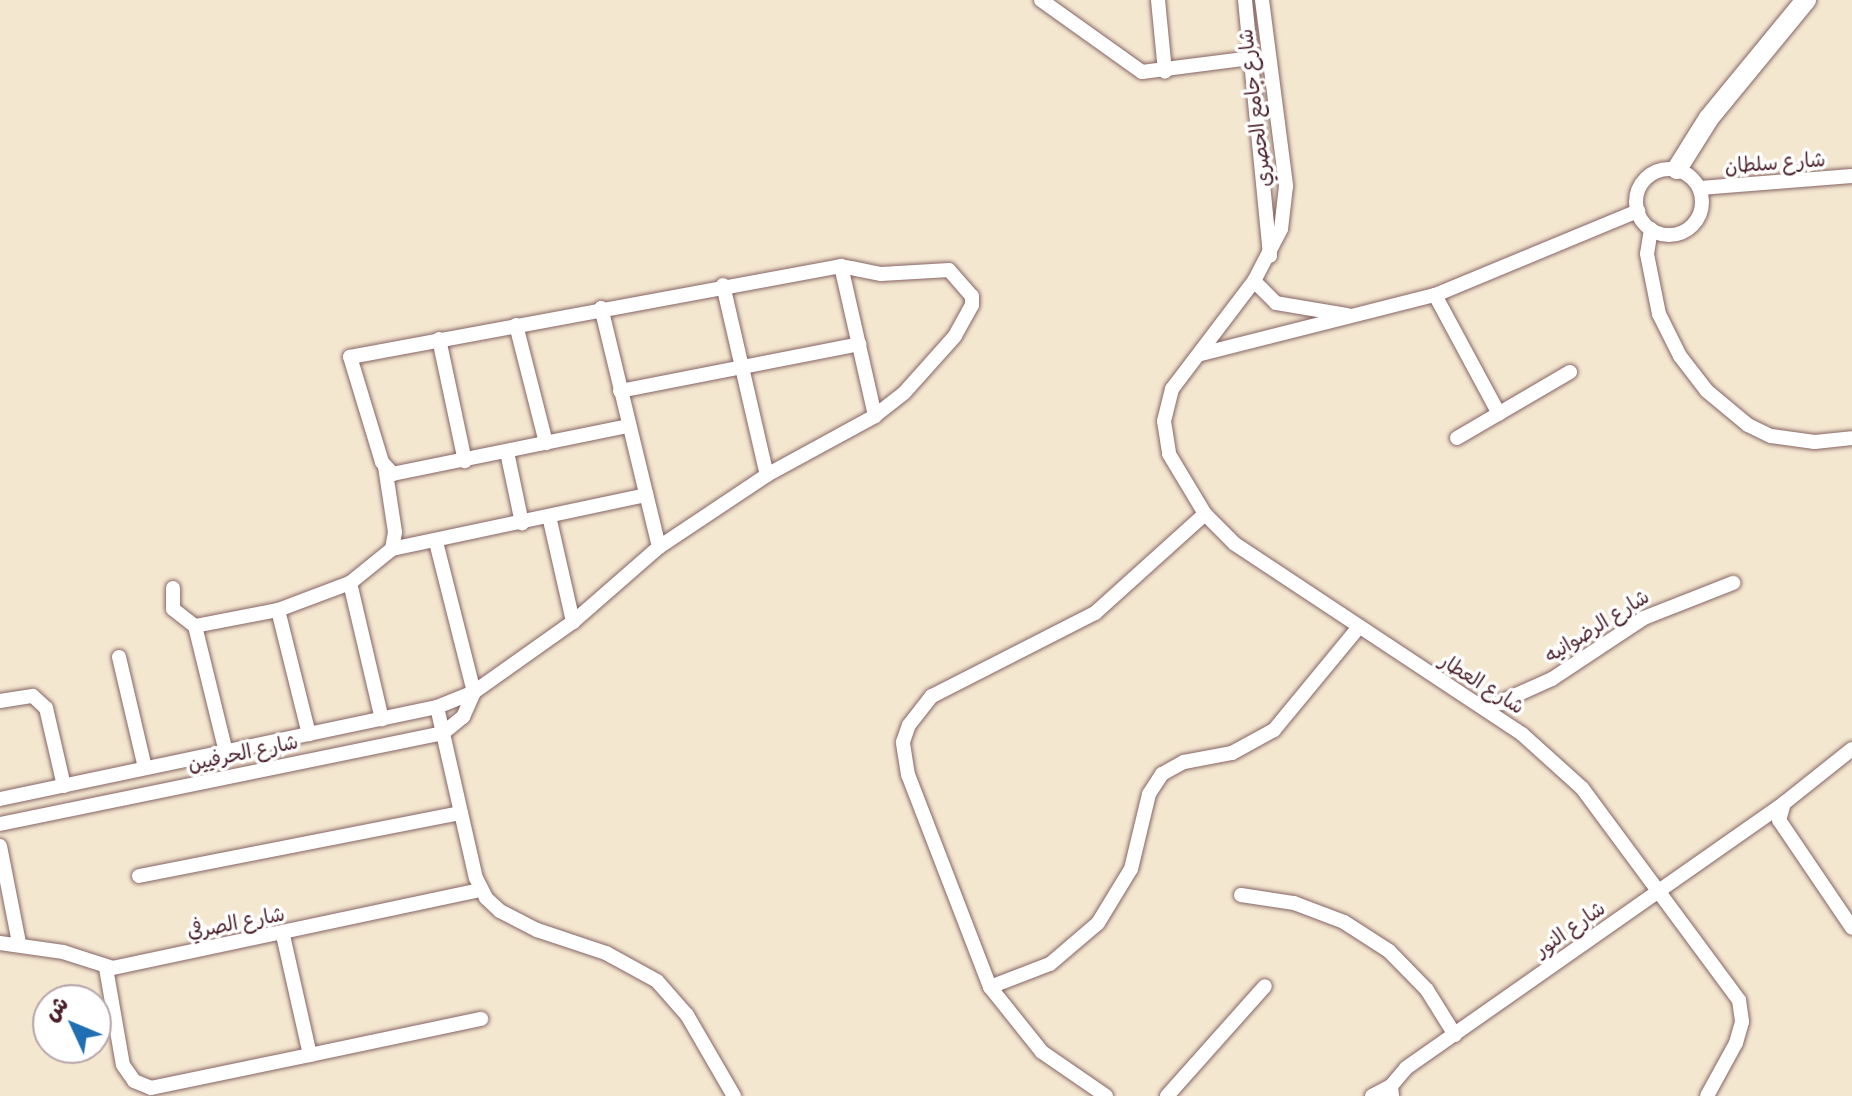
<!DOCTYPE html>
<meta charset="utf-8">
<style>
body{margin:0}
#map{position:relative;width:1852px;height:1096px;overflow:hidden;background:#f4e7d0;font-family:Pangolin,"Playpen Sans Arabic",sans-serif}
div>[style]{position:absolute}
.roads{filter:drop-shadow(0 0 2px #866565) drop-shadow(0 0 2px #866565)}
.street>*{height:14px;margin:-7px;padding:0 7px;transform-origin:7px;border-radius:7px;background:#fff}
.street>.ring{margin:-7px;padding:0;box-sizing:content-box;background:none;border:14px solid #fff;border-radius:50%}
.secondary>*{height:20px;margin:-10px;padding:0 10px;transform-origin:10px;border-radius:10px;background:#fff}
span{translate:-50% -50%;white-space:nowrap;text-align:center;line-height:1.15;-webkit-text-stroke:7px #fff;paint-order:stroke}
.street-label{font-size:20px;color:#4a1f2b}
.north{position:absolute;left:32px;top:984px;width:80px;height:80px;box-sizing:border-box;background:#fff;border:2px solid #b7a5aa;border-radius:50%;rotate:314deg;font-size:22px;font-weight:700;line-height:32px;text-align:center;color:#4a1f2b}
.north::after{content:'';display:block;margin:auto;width:28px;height:36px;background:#1f6fb2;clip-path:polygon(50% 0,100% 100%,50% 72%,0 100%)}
</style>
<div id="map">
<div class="roads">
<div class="street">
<i style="left:1041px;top:0;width:124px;rotate:35.5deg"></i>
<i style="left:1142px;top:72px;width:111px;rotate:-7.3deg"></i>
<i style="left:1158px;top:0;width:72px;rotate:84.4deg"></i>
<i style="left:1245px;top:0;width:257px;rotate:84.4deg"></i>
<i style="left:1262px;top:0;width:188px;rotate:82.6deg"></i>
<i style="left:1286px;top:186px;width:43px;rotate:96.6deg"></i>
<i style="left:1281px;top:229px;width:59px;rotate:117.4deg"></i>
<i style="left:1254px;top:281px;width:136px;rotate:127.2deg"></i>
<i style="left:1172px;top:389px;width:33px;rotate:104deg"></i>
<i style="left:1164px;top:421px;width:33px;rotate:81deg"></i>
<i style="left:1169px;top:454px;width:70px;rotate:59deg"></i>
<i style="left:1205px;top:514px;width:42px;rotate:45deg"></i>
<i style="left:1235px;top:544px;width:344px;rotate:33.5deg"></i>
<i style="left:1522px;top:734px;width:81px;rotate:42deg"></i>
<i style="left:1582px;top:788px;width:264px;rotate:53.5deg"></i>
<i style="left:1739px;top:1000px;width:22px;rotate:82deg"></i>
<i style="left:1742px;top:1022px;width:22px;rotate:106deg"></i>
<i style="left:1736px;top:1043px;width:60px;rotate:118.7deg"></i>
<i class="ring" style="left:1636px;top:169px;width:52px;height:52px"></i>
<i style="left:1700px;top:188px;width:152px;rotate:-4.5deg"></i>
<i style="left:1651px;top:229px;width:25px;rotate:99deg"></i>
<i style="left:1647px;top:254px;width:61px;rotate:78.7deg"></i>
<i style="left:1659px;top:314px;width:47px;rotate:63.4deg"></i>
<i style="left:1680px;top:356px;width:44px;rotate:52.4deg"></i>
<i style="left:1707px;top:391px;width:53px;rotate:39.7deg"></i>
<i style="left:1748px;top:425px;width:25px;rotate:26deg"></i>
<i style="left:1771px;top:436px;width:44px;rotate:7.8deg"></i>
<i style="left:1815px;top:442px;width:37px;rotate:-6deg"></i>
<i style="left:841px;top:266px;width:154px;rotate:77.2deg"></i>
<i style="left:1254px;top:281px;width:31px;rotate:45deg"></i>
<i style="left:1276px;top:303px;width:72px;rotate:9.6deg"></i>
<i style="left:723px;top:285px;width:195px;rotate:77deg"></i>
<i style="left:1435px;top:295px;width:135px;rotate:61.7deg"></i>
<i style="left:516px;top:325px;width:122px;rotate:75.7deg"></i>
<i style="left:439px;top:339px;width:125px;rotate:78deg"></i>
<i style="left:1201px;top:354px;width:241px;rotate:-14.2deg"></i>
<i style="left:1435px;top:295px;width:220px;rotate:-22.5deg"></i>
<i style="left:620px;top:391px;width:244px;rotate:-11.1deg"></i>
<i style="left:628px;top:426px;width:240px;rotate:168.5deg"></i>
<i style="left:393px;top:474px;width:16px;rotate:-133deg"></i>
<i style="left:382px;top:462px;width:110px;rotate:-106.9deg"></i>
<i style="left:350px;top:357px;width:499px;rotate:-10.5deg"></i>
<i style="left:841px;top:266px;width:41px;rotate:11.3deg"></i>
<i style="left:881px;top:274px;width:68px;rotate:-3.4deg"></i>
<i style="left:949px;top:270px;width:35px;rotate:49deg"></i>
<i style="left:972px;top:296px;width:9px;rotate:90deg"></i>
<i style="left:972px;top:305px;width:35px;rotate:119deg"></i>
<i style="left:955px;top:336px;width:76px;rotate:131.8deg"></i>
<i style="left:904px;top:393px;width:37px;rotate:142deg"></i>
<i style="left:875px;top:416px;width:123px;rotate:151.4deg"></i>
<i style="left:767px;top:475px;width:130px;rotate:146.3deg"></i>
<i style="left:1457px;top:438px;width:131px;rotate:-30.3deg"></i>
<i style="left:507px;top:452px;width:73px;rotate:78.1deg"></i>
<i style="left:549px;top:516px;width:109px;rotate:77.2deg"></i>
<i style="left:436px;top:542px;width:155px;rotate:75.8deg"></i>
<i style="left:392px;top:549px;width:260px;rotate:-12deg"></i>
<i style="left:350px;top:583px;width:140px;rotate:76.8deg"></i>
<i style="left:173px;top:588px;width:21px;rotate:90deg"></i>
<i style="left:173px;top:609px;width:28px;rotate:38deg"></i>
<i style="left:195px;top:626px;width:85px;rotate:-10.9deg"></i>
<i style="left:278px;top:610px;width:77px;rotate:-20.6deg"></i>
<i style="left:350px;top:583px;width:54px;rotate:-39deg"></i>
<i style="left:392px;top:549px;width:17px;rotate:-80deg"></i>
<i style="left:395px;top:532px;width:66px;rotate:-98.7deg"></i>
<i style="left:278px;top:610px;width:128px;rotate:76deg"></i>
<i style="left:195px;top:626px;width:130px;rotate:76.2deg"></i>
<i style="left:119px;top:657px;width:114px;rotate:76.8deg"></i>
<i style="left:0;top:701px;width:33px;rotate:-9deg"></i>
<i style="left:33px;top:696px;width:18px;rotate:43deg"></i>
<i style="left:46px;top:708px;width:80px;rotate:77deg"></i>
<i style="left:437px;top:707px;width:175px;rotate:77.2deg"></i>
<i style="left:476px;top:878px;width:22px;rotate:63deg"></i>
<i style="left:486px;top:898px;width:19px;rotate:43deg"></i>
<i style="left:500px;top:911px;width:42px;rotate:27.2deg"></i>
<i style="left:537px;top:930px;width:73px;rotate:18.4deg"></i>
<i style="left:606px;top:953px;width:58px;rotate:28.8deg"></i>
<i style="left:657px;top:981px;width:45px;rotate:48.6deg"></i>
<i style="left:687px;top:1015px;width:94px;rotate:59.9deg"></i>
<i style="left:1485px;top:709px;width:73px;rotate:-24.1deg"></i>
<i style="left:1552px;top:679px;width:110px;rotate:-33.5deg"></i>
<i style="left:1644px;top:618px;width:96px;rotate:-21.5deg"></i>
<i style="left:1852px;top:749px;width:87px;rotate:141.5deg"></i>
<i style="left:1784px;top:803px;width:18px;rotate:106deg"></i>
<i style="left:1779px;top:820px;width:130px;rotate:55.9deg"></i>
<i style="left:0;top:799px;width:447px;rotate:-11.9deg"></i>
<i style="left:437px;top:707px;width:40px;rotate:-22deg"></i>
<i style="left:474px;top:692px;width:121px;rotate:-35.3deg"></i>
<i style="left:573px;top:622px;width:114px;rotate:-41.1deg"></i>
<i style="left:659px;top:547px;width:246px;rotate:-103.6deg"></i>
<i style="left:0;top:824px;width:452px;rotate:-11.6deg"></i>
<i style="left:443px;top:733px;width:26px;rotate:-39deg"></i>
<i style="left:463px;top:717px;width:27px;rotate:-66deg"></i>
<i style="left:0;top:846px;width:99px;rotate:78.9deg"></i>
<i style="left:139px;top:876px;width:328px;rotate:-11.1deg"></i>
<i style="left:1241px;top:895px;width:54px;rotate:8.6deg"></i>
<i style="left:1294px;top:903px;width:53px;rotate:20.8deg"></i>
<i style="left:1344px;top:922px;width:54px;rotate:32.8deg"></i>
<i style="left:1389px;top:951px;width:54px;rotate:45.7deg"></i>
<i style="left:1427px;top:990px;width:53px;rotate:58.1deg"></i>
<i style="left:0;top:943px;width:64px;rotate:8.1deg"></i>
<i style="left:63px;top:952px;width:52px;rotate:17.7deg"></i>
<i style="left:113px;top:968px;width:376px;rotate:-12deg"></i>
<i style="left:106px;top:968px;width:98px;rotate:80.1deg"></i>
<i style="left:123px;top:1065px;width:19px;rotate:55deg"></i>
<i style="left:134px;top:1081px;width:18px;rotate:22deg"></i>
<i style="left:151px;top:1088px;width:162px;rotate:-11.7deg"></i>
<i style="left:310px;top:1055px;width:123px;rotate:-102.7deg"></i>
<i style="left:990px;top:987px;width:64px;rotate:-21deg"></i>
<i style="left:1050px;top:964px;width:63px;rotate:-40.5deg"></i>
<i style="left:1098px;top:923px;width:63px;rotate:-58.6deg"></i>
<i style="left:1131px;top:869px;width:77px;rotate:-76.5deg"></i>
<i style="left:1149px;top:794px;width:24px;rotate:-57deg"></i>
<i style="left:1162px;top:774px;width:25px;rotate:-29deg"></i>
<i style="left:1184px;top:762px;width:49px;rotate:-10.6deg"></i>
<i style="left:1232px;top:753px;width:48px;rotate:-28.7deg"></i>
<i style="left:1274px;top:730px;width:132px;rotate:-50.5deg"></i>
<i style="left:310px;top:1055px;width:175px;rotate:-11.9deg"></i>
<i style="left:1106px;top:1096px;width:78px;rotate:-145.5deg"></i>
<i style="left:1042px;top:1052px;width:83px;rotate:-128.7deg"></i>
<i style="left:990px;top:987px;width:227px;rotate:-111.1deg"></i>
<i style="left:908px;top:775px;width:33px;rotate:-99deg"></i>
<i style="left:903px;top:742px;width:18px;rotate:-71deg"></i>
<i style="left:909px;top:725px;width:37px;rotate:-52deg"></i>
<i style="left:932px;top:696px;width:183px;rotate:-27deg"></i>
<i style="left:1095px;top:613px;width:148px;rotate:-42deg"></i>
<i style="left:1167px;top:1096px;width:147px;rotate:-48.3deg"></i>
<i style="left:1372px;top:1096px;width:21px;rotate:-28deg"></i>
<i style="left:1392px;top:1096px;width:10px;rotate:-96deg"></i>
<i style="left:1391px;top:1086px;width:23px;rotate:-50deg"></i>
<i style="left:1406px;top:1068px;width:462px;rotate:-35deg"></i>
</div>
<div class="secondary">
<i style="left:1677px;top:169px;width:60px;rotate:-57.9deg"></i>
<i style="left:1709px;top:118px;width:153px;rotate:-50.6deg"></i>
</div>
</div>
<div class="street-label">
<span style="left:1255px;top:108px;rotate:-97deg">شارع جامع الحصري</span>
<span style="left:1775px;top:163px;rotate:-4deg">شارع سلطان</span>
<span style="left:1597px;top:626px;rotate:-32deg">شارع الرضوانيه</span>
<span style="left:1482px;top:684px;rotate:32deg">شارع العطار</span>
<span style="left:243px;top:753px;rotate:-12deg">شارع الحرفيين</span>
<span style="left:236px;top:923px;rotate:-11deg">شارع الصرفي</span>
<span style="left:1570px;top:929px;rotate:-35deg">شارع النور</span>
</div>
<div class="north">ش</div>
</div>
